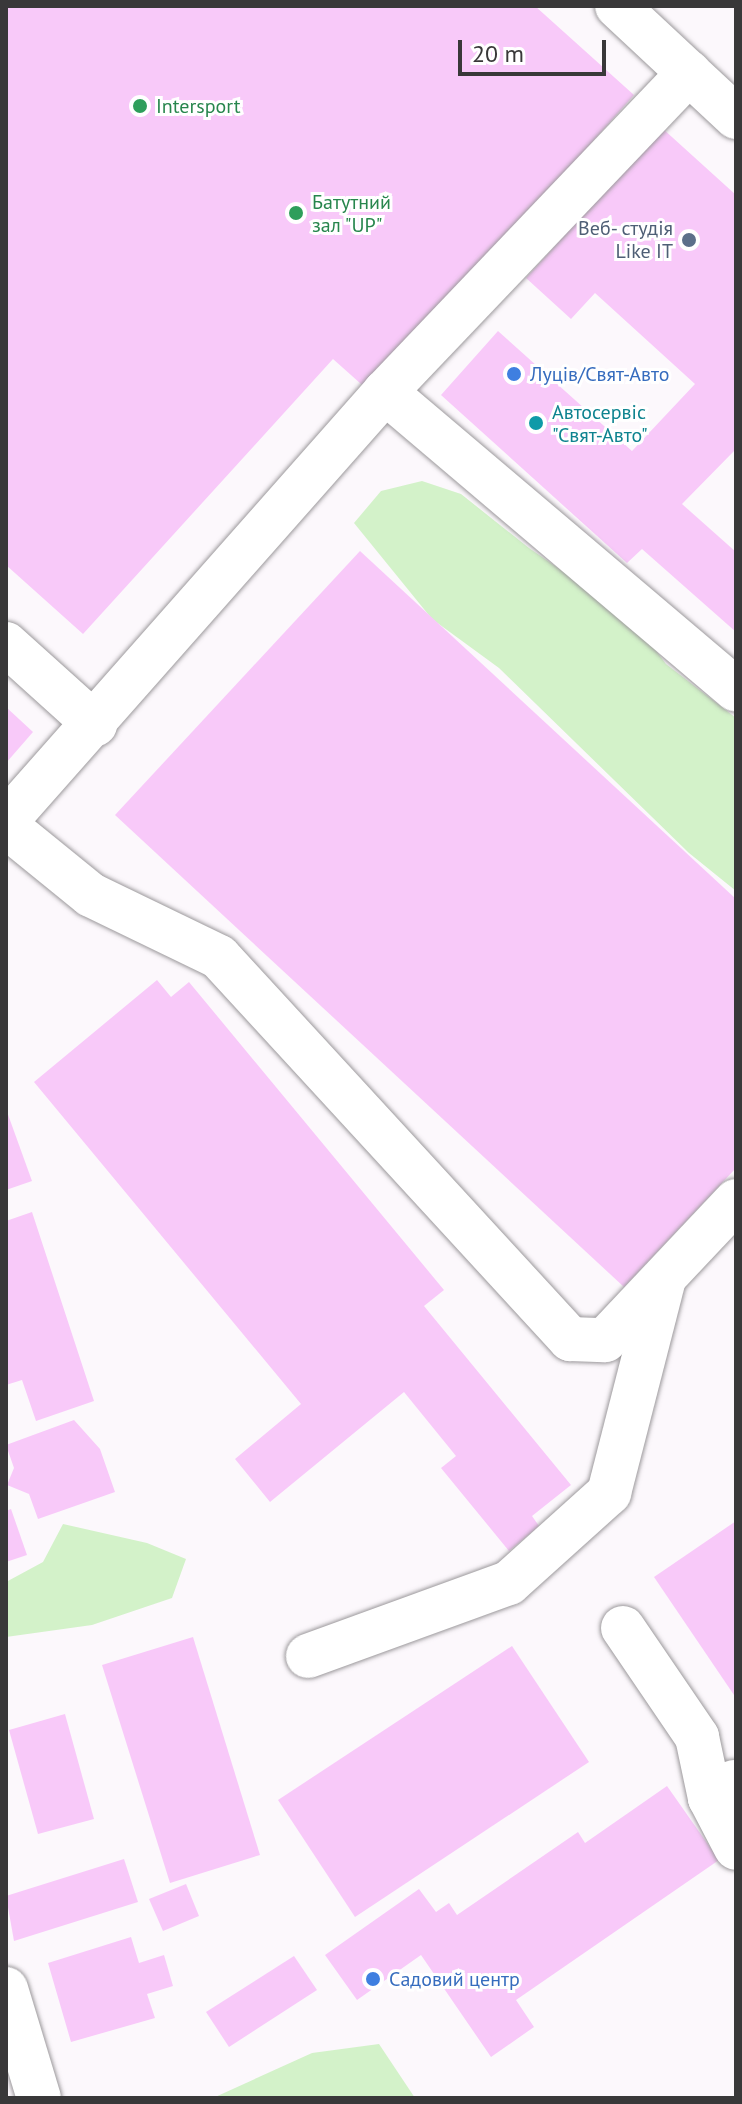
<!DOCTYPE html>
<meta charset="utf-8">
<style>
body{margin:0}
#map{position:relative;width:742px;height:2104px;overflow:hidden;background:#fcf8fc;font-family:"PT Sans",sans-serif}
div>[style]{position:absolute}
.green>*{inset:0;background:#d3f2c9}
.building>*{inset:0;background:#f8c9f9}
.roads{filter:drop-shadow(0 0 2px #9c999c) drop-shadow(0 0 2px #9c999c)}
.minor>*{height:44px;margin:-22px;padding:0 22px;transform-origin:22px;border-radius:22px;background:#fff}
.dots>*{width:22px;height:22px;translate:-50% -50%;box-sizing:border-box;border:4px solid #fff;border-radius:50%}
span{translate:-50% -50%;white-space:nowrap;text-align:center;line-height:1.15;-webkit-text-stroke:6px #fff;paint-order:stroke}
.leisure-label{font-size:20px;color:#27864d}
.left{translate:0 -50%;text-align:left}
.service-label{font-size:20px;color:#4e5e75}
.right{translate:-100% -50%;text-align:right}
.shop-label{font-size:20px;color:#366cbe}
.culture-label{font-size:20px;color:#0d838f}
.frame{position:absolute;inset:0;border:8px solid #393839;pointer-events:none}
.scale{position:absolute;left:458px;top:40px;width:148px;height:36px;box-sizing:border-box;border:4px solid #393839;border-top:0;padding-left:10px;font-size:24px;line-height:28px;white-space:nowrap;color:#393839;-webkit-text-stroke:6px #fff;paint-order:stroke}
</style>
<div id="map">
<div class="green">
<i style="clip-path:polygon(422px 481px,461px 494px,529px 548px,632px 619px,666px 664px,736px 718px,736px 891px,689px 853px,499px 668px,432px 619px,354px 523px,381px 491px)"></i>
<i style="clip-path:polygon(63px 1524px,147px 1543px,186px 1559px,172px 1598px,92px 1625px,6px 1637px,6px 1582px,43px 1562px)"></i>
<i style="clip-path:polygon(379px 2044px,415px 2098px,213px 2098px,312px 2053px)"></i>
</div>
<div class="building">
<i style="clip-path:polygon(6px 6px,535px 6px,634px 95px,370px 392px,333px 359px,83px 634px,6px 565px)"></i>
<i style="clip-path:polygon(662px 128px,736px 195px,736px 449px,682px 504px,736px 552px,736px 632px,642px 549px,627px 563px,441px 395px,498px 331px,632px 451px,695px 384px,595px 293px,571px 319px,526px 278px)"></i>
<i style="clip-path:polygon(360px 551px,736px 899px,736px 1168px,624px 1287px,115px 815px)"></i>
<i style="clip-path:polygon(6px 707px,33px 732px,6px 763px)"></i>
<i style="clip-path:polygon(157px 980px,171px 997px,189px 982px,444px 1290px,424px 1306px,571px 1485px,532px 1516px,539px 1526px,509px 1551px,441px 1468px,456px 1456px,404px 1392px,270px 1502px,235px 1459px,301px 1404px,34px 1082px)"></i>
<i style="clip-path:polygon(6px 1109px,32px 1181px,6px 1190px)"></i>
<i style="clip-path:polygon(32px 1212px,94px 1401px,36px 1421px,22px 1380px,6px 1385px,6px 1221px)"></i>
<i style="clip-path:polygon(74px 1420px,100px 1449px,115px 1492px,38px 1519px,29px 1494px,7px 1485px,14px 1468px,6px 1445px)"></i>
<i style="clip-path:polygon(11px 1509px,27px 1555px,6px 1562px,6px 1511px)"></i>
<i style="clip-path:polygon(736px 1521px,736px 1698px,654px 1577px)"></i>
<i style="clip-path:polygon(193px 1637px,260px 1855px,170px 1883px,102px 1665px)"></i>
<i style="clip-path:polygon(512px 1646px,589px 1762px,355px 1917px,278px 1800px)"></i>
<i style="clip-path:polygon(65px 1714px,94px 1819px,38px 1834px,9px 1730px)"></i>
<i style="clip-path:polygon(667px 1786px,719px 1860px,516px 2000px,534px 2027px,491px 2057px,421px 1955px,357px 2000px,325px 1955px,419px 1889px,436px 1912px,449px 1903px,457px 1915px,578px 1832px,585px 1843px)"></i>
<i style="clip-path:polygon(124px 1859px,138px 1902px,14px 1941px,6px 1896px)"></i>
<i style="clip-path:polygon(186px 1884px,199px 1916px,163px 1931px,149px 1899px)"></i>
<i style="clip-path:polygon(131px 1937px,139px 1963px,164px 1955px,173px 1986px,147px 1994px,155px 2018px,71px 2042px,48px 1963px)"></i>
<i style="clip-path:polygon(294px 1956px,317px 1990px,229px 2047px,206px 2012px)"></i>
</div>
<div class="roads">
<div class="minor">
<i style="left:617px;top:6px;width:163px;rotate:43deg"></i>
<i style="left:385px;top:392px;width:460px;rotate:40.3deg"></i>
<i style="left:6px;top:644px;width:120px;rotate:42deg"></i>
<i style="left:6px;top:821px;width:572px;rotate:-48.54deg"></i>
<i style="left:385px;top:392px;width:441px;rotate:-46.4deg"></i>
<i style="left:6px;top:826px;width:109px;rotate:39.1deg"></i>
<i style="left:91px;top:895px;width:142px;rotate:25.8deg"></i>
<i style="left:219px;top:957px;width:519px;rotate:47.42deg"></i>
<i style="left:570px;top:1339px;width:35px;rotate:2deg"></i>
<i style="left:605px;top:1340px;width:191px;rotate:-46.7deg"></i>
<i style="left:623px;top:1628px;width:132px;rotate:55.8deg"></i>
<i style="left:697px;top:1737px;width:62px;rotate:78deg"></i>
<i style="left:308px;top:1656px;width:214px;rotate:-20deg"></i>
<i style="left:509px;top:1583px;width:135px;rotate:-42deg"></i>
<i style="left:609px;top:1493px;width:221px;rotate:-75.6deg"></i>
<i style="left:734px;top:1782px;width:29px;rotate:146deg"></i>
<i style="left:710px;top:1798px;width:56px;rotate:62.5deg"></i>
<i style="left:6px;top:1989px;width:114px;rotate:73.2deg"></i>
</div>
</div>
<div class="dots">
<i style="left:140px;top:106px;background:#2e9e5b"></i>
<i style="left:296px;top:213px;background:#2e9e5b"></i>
<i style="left:689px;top:240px;background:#5c6f8a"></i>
<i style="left:514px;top:374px;background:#3f7fe0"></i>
<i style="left:536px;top:423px;background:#0f9aa8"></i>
<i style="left:373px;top:1979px;background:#3f7fe0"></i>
</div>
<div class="leisure-label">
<span class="left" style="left:156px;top:106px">Intersport</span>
<span class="left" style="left:312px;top:214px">Батутний<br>зал "UP"</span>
</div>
<div class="service-label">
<span class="right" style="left:673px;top:240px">Веб- студія<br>Like IT</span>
</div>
<div class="shop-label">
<span class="left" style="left:530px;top:374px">Луців/Свят-Авто</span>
<span class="left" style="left:389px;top:1979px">Садовий центр</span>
</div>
<div class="culture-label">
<span class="left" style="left:552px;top:424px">Автосервіс<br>"Свят-Авто"</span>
</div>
<div class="frame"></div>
<div class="scale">20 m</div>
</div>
